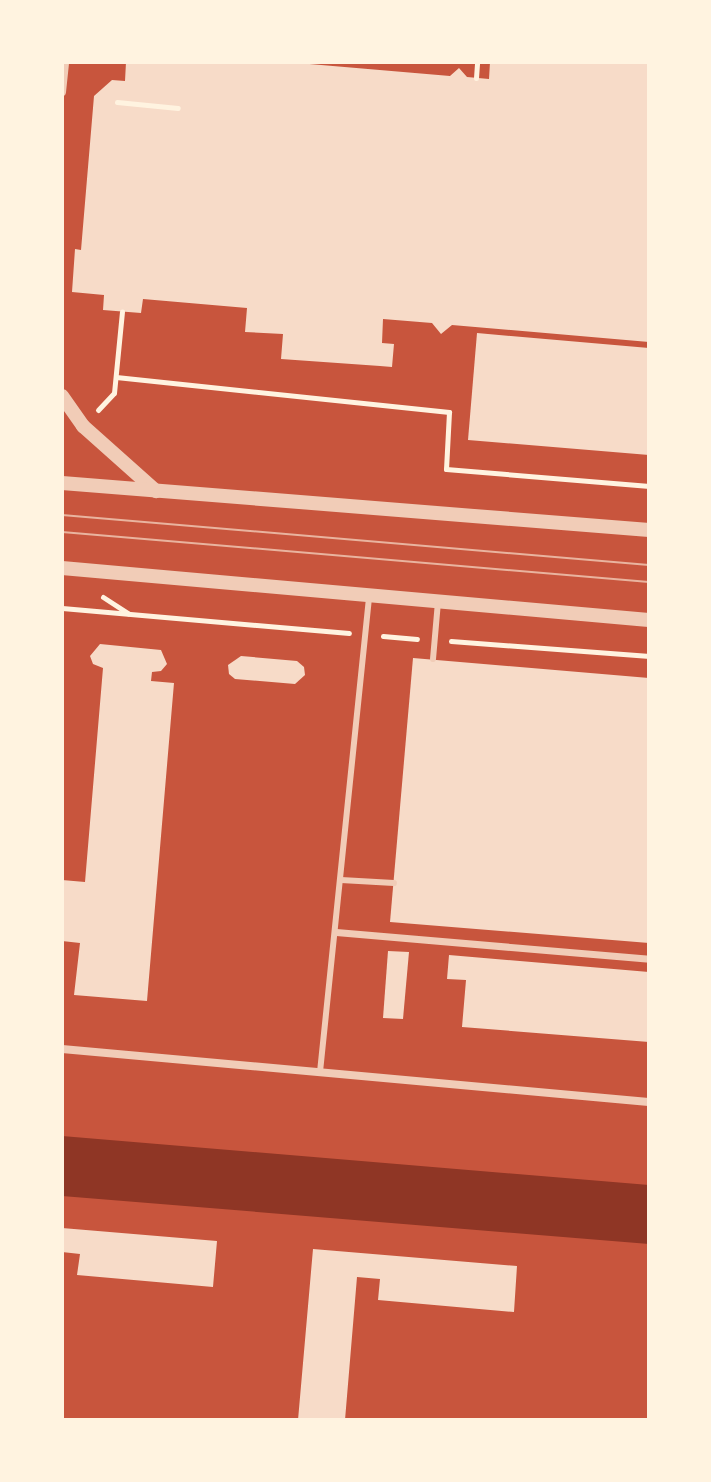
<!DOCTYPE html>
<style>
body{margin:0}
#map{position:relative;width:711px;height:1482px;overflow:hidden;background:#c8553d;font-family:Montserrat,sans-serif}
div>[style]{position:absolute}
.water>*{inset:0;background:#8f3625}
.building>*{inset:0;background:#f7dbc8}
.path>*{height:5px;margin:-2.5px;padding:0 2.5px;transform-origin:2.5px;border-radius:2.5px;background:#fff3e0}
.service>*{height:6px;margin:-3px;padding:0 3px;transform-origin:3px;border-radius:3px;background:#f1ccb7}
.pedestrian>*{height:7px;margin:-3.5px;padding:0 3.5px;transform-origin:3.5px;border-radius:3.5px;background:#f1ccb7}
.minor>*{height:8px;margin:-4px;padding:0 4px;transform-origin:4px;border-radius:4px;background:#f1ccb7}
.tertiary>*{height:14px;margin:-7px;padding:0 7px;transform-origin:7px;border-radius:7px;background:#f1ccb7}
.tram>*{height:2px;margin:-1px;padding:0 1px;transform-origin:1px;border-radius:1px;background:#e9b49f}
span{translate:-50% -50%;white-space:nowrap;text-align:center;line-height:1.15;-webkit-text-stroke:8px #fff3e0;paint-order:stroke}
.frame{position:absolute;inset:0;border:64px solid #fff3e0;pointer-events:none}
</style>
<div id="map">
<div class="water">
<i style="clip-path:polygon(62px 1136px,649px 1185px,649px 1244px,62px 1196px)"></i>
</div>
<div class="building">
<i style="clip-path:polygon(126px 62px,286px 62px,450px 76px,459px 68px,467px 77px,489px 79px,490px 62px,649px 62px,649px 342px,452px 325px,441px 334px,432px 323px,383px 319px,382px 343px,394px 344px,392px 367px,380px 366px,281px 359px,283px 334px,245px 332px,247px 308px,143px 299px,141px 313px,103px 310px,104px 295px,72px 292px,75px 249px,81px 250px,94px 96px,112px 80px,125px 81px)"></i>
<i style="clip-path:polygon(477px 333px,649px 348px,649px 455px,468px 440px)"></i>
<i style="clip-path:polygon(100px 644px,161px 650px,167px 664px,161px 671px,152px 672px,151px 681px,174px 683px,147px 1001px,74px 995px,80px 943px,62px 941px,62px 880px,85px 882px,103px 668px,93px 664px,90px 656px)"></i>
<i style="clip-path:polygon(241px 656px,297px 661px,304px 667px,305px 675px,295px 684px,235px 679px,229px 674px,228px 665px)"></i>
<i style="clip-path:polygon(413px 658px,649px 678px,649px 943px,390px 922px)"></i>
<i style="clip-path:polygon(388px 951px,409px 952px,403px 1019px,383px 1018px)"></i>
<i style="clip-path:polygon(449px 955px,649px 972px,649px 1042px,462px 1027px,466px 980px,447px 979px)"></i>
<i style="clip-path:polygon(62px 1228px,217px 1241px,213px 1287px,77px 1275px,80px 1254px,62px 1252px)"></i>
<i style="clip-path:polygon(313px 1249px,517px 1266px,514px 1312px,378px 1300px,380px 1279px,357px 1277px,345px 1420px,298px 1420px)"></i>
</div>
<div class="path">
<i style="left:476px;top:78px;width:16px;rotate:-86deg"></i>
<i style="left:117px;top:102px;width:61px;rotate:5.6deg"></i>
<i style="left:116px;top:377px;width:335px;rotate:6deg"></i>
<i style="left:449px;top:412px;width:57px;rotate:93deg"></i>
<i style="left:446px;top:469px;width:204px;rotate:4.8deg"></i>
<i style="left:98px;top:410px;width:23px;rotate:-47deg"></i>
<i style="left:114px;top:393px;width:82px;rotate:-84.4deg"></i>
<i style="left:103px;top:597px;width:30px;rotate:33deg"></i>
<i style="left:62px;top:608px;width:288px;rotate:5deg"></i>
<i style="left:383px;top:636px;width:34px;rotate:5deg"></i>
<i style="left:451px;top:641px;width:199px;rotate:4.3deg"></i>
</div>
<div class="service">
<i style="left:433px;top:659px;width:57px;rotate:-85deg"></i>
<i style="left:341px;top:880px;width:53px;rotate:3.2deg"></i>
<i style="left:320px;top:1072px;width:477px;rotate:-84.1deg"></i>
</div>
<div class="pedestrian">
<i style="left:336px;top:932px;width:314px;rotate:4.9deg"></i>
</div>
<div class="minor">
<i style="left:62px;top:92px;width:30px;rotate:-84deg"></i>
<i style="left:62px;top:1049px;width:589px;rotate:5.16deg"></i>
</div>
<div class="tertiary">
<i style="left:62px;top:396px;width:37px;rotate:55deg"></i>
<i style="left:83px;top:426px;width:98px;rotate:41.7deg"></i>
<i style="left:62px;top:483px;width:589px;rotate:4.58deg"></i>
<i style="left:62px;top:568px;width:589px;rotate:5.06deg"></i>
</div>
<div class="tram">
<i style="left:62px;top:515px;width:589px;rotate:4.87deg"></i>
<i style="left:62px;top:532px;width:589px;rotate:4.87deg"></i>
</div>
<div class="frame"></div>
</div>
